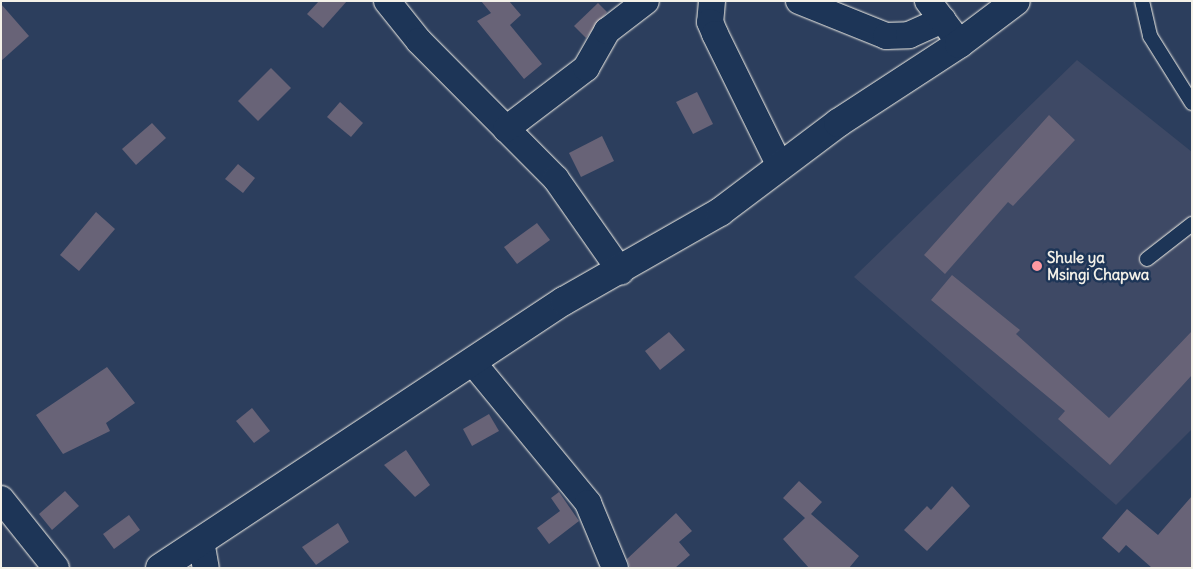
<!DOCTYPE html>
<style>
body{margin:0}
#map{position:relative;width:1193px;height:569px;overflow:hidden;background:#2c3e5d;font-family:Delius,sans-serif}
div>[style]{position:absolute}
.built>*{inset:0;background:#3e4965}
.building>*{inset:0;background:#686377}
.roads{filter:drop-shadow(0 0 1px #f4f1e8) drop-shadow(0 0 1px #f4f1e8)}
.lane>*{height:14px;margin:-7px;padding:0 7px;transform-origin:7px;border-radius:7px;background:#1d3557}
.street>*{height:26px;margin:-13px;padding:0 13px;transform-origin:13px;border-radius:13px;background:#1d3557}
.secondary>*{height:28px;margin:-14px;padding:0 14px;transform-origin:14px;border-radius:14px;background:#1d3557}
.dots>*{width:14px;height:14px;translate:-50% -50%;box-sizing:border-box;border:2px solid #1d3557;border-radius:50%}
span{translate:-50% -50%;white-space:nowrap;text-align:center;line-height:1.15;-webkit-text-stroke:5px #1d3557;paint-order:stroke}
.poi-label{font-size:15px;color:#f4f1e8;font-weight:700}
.left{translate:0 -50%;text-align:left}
.frame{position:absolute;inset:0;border:2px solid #f4f1e8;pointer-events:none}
</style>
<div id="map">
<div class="built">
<i style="clip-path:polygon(1077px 60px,1192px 152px,1192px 429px,1116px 505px,854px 277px)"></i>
</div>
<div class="building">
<i style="clip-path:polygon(319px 1px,347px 1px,323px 28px,307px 14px)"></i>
<i style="clip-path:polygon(481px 1px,509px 1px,521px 15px,510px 25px,542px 64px,524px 79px,477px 21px,491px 13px)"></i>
<i style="clip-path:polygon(598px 3px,607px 12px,586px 38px,574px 26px)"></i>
<i style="clip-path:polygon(1px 4px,29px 36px,1px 61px)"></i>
<i style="clip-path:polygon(271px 68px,291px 88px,258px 121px,238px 101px)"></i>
<i style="clip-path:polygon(697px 92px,713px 124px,693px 134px,676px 102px)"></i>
<i style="clip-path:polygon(340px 102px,363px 123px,351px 137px,327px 117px)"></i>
<i style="clip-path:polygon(1049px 115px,1075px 140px,1013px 206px,1008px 202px,945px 274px,924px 255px)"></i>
<i style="clip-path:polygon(152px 123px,166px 138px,136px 165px,122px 149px)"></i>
<i style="clip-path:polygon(602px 136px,614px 161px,581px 177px,569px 153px)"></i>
<i style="clip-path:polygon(238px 164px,255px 178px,243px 193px,225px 179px)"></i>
<i style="clip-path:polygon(96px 212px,115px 229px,79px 271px,60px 255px)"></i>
<i style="clip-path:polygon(537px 223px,550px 240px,517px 264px,504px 247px)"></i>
<i style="clip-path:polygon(952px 275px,1020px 330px,1016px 334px,1109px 418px,1192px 331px,1192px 375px,1110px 465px,1058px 419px,1065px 411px,931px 300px)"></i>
<i style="clip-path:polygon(669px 332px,685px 350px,660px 370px,645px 351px)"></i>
<i style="clip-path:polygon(107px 367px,135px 403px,106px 423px,110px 431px,63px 454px,36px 415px)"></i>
<i style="clip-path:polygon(252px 408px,270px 431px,254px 443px,236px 421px)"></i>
<i style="clip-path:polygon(489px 414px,499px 431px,472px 446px,463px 429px)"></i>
<i style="clip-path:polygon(406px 450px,430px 485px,415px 497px,384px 465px)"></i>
<i style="clip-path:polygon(799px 481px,822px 502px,811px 514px,859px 556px,849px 568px,809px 568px,783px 539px,805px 518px,783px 498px)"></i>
<i style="clip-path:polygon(952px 486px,970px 506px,927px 551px,904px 530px,927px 506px,931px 510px)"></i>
<i style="clip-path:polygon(65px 491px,79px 506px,52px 530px,39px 514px)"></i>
<i style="clip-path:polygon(559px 492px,579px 521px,549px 544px,537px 528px,560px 511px,551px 498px)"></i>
<i style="clip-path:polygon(1192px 496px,1192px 568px,1152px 568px,1126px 545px,1119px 553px,1102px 538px,1127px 509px,1158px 535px)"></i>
<i style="clip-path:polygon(676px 513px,692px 531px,679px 542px,690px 555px,675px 568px,630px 568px,627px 559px)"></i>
<i style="clip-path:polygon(129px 515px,140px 530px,114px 549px,103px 534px)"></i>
<i style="clip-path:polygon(338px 523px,349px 542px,316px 565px,302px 547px)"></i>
</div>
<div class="roads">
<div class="lane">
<i style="left:1142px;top:1px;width:36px;rotate:77deg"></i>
<i style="left:1150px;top:36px;width:79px;rotate:57.9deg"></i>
<i style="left:1147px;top:259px;width:57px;rotate:-37.9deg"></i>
</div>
<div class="street">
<i style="left:387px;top:1px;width:51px;rotate:51.3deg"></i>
<i style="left:419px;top:41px;width:194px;rotate:45.2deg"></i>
<i style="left:556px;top:179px;width:113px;rotate:55deg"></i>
<i style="left:712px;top:1px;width:21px;rotate:95deg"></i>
<i style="left:710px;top:22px;width:13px;rotate:67deg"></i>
<i style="left:715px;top:34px;width:147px;rotate:63.8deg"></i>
<i style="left:799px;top:1px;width:94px;rotate:21.9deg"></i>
<i style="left:886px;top:36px;width:23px;rotate:-2deg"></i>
<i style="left:909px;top:35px;width:37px;rotate:-24deg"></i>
<i style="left:928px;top:1px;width:40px;rotate:53deg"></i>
<i style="left:506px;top:129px;width:101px;rotate:-37.3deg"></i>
<i style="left:586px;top:68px;width:43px;rotate:-60.4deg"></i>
<i style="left:607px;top:31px;width:49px;rotate:-37.6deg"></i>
<i style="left:474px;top:364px;width:180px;rotate:50.6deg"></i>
<i style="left:588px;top:503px;width:70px;rotate:67.4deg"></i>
<i style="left:1px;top:499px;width:88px;rotate:51.4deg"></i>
<i style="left:201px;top:541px;width:27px;rotate:80deg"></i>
</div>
<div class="secondary">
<i style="left:160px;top:568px;width:484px;rotate:-33.5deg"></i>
<i style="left:564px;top:301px;width:180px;rotate:-29.7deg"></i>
<i style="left:720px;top:212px;width:148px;rotate:-37deg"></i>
<i style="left:838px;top:123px;width:145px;rotate:-33.1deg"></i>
<i style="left:959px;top:44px;width:71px;rotate:-37deg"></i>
</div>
</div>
<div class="dots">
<i style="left:1037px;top:266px;background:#ff9aa2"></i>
</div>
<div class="poi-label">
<span class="left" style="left:1047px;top:266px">Shule ya<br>Msingi Chapwa</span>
</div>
<div class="frame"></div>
</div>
